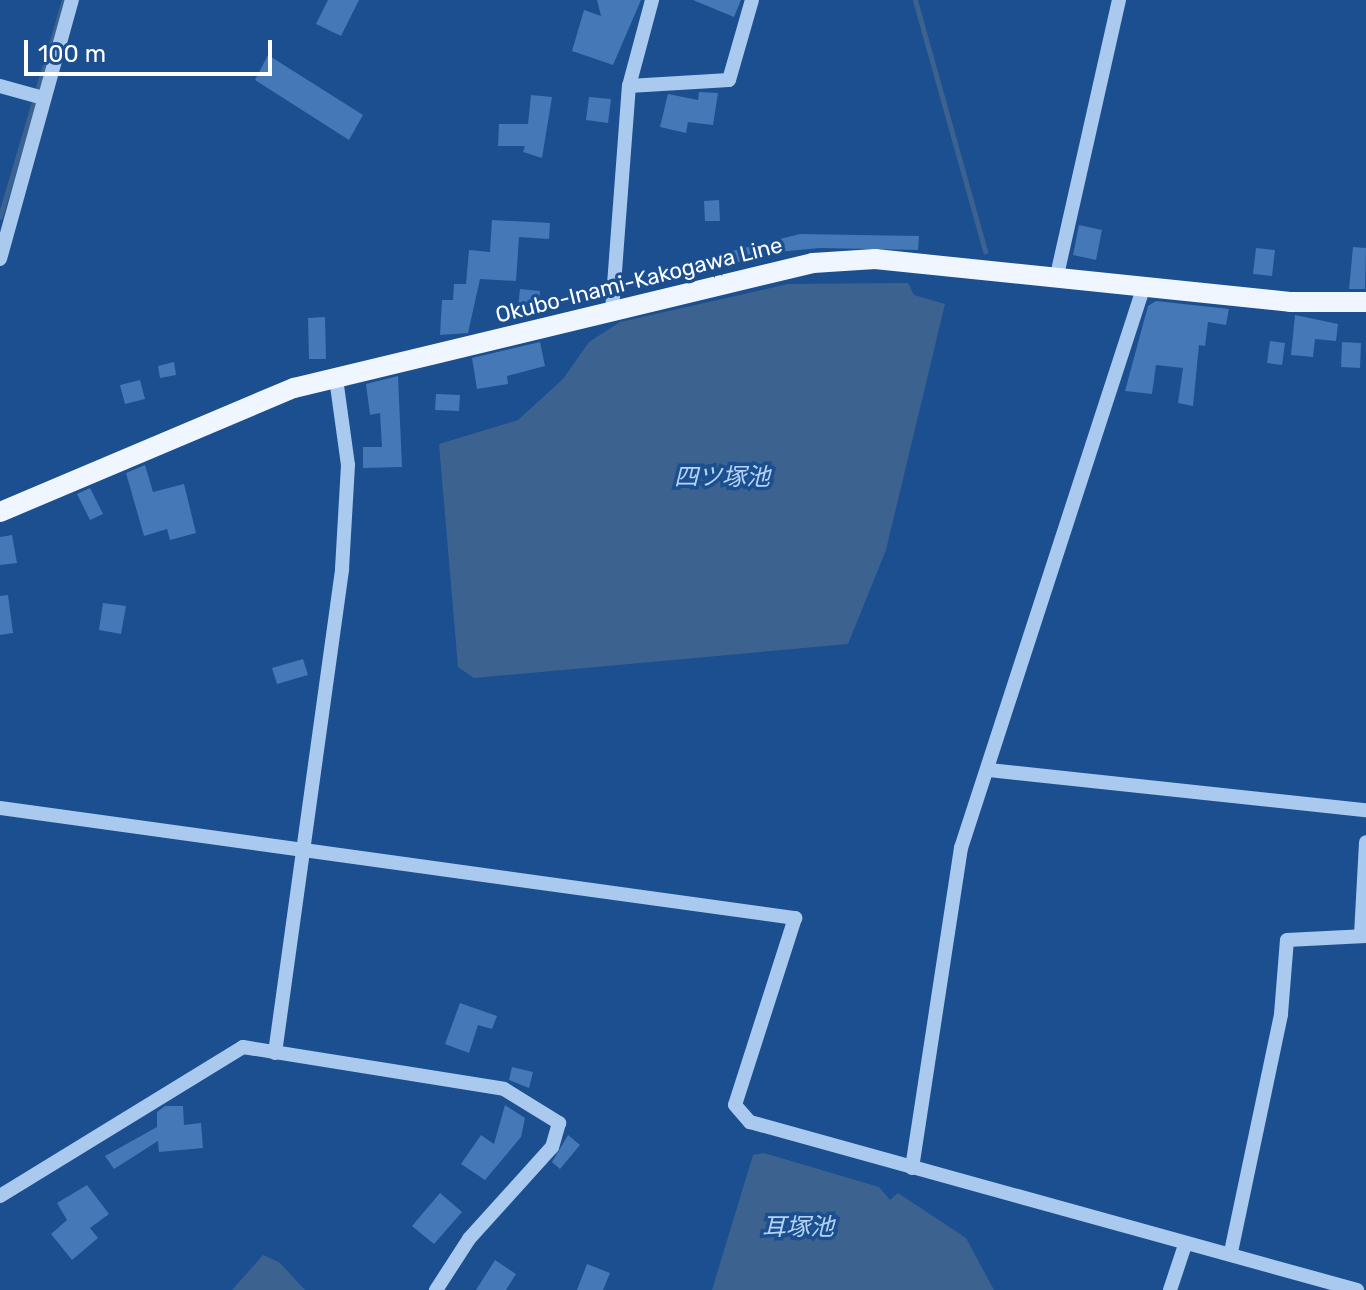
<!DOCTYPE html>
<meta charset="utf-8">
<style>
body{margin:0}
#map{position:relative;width:1366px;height:1290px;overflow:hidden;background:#1b4f8f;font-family:Rubik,"Noto Sans JP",sans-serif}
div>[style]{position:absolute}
.water>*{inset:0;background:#3c6290}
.stream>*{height:5px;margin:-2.5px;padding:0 2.5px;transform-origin:2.5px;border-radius:2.5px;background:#3c6290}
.building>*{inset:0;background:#4478b7}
.minor>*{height:14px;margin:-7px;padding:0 7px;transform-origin:7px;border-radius:7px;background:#a9c9ee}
.major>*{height:20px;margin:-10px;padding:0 10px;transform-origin:10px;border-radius:10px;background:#f0f6ff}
span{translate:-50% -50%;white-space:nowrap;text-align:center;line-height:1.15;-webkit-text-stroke:7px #1b4f8f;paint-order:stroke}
.street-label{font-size:22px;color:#fff}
.water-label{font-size:24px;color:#b5d3f5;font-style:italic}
.scale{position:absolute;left:24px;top:40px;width:248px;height:36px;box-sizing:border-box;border:4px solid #fff;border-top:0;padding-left:10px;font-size:24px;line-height:28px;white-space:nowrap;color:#fff;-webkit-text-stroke:6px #1b4f8f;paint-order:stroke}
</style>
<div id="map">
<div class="water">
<i style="clip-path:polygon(908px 283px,914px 295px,945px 304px,886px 550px,848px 644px,474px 678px,458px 667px,439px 444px,518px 420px,563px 379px,589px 342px,620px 322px,788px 284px)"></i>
<i style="clip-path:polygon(764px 1153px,879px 1187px,890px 1200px,898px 1193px,966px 1238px,994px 1290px,712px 1290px,753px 1155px)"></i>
<i style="clip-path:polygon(263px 1255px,279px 1262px,305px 1290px,232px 1290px)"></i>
</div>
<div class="stream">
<i style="left:915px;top:0;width:261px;rotate:74.4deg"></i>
<i style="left:0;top:217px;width:226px;rotate:-73.6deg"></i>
</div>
<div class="building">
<i style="clip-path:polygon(328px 0,359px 0,341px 36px,316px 24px)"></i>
<i style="clip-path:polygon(597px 0,641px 0,613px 65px,572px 51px,584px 10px,601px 16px)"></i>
<i style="clip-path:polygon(693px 0,741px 0,734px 17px)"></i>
<i style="clip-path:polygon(268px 55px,363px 115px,349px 140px,255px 80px)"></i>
<i style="clip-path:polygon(699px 92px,718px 93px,713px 125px,688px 122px,686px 133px,660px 127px,668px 94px,698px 100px)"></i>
<i style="clip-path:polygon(531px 95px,552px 97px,542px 158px,523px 152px,525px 146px,498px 146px,499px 124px,528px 124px)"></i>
<i style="clip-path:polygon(589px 97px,611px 99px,608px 123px,586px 120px)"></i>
<i style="clip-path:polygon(719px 200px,720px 221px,705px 221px,704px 201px)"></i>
<i style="clip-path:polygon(492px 220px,550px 223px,549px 239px,519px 237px,516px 281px,480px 279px,468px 333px,440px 335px,442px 300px,453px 300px,454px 284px,466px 284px,469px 250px,490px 252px)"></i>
<i style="clip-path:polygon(1079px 225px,1102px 230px,1096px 260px,1073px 255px)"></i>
<i style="clip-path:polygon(800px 234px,919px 236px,918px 250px,820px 248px,766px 253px,709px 272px,705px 258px)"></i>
<i style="clip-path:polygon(1353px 247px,1366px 248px,1365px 289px,1349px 289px)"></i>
<i style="clip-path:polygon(1256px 248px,1275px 250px,1272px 276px,1253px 274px)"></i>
<i style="clip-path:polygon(520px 289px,540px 291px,538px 316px,517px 317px)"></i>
<i style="clip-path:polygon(1156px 301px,1229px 309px,1226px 325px,1208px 322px,1205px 346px,1199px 345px,1193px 406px,1178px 403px,1183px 368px,1156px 365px,1152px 394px,1125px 391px,1148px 306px)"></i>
<i style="clip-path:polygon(1295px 315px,1338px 324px,1336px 341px,1315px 339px,1313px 357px,1291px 355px)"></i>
<i style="clip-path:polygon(325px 317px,326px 359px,309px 359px,308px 318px)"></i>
<i style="clip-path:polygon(1270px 341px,1285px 343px,1282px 365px,1267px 363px)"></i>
<i style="clip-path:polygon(540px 342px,545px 366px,507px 376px,508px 384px,477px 389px,472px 358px)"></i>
<i style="clip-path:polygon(1342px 342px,1361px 343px,1360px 368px,1341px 367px)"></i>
<i style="clip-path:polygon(174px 362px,176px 375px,160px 378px,158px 366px)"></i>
<i style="clip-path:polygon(398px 376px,402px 467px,363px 468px,363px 447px,382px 447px,380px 413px,370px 415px,366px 384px)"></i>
<i style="clip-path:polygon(140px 380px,145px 399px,125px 404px,120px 385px)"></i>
<i style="clip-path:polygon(436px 394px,460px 395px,459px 411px,435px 410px)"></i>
<i style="clip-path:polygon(145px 465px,153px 492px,184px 484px,196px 533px,170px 540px,167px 529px,144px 536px,126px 473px)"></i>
<i style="clip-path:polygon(90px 488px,103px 514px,90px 520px,77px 494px)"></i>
<i style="clip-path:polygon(12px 535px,17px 563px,0 565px,0 537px)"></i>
<i style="clip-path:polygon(8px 595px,13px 633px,0 635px,0 596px)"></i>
<i style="clip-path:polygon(103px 603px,126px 606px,121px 634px,99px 630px)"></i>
<i style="clip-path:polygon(303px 659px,308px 675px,277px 684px,272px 668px)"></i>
<i style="clip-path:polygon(460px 1003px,497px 1016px,492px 1029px,478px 1025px,469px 1053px,445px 1044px)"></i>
<i style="clip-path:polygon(512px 1067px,533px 1072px,529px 1088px,509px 1080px)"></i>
<i style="clip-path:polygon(505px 1105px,525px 1118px,521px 1137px,485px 1180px,461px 1164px,481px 1135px,494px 1144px)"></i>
<i style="clip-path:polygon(165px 1106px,183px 1106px,184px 1125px,201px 1123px,203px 1148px,159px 1152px,158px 1141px,114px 1169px,105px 1156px,157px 1127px,157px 1112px)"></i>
<i style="clip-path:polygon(568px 1135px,580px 1145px,560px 1169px,552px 1162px)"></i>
<i style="clip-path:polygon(87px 1185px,109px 1214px,90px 1228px,98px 1238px,72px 1260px,51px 1234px,67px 1220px,57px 1203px)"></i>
<i style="clip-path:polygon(440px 1193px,462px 1212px,434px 1244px,412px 1226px)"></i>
<i style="clip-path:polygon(495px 1260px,516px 1274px,506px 1290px,476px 1290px)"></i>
<i style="clip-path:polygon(587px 1264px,610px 1273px,603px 1290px,577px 1290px)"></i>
</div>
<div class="minor">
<i style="left:0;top:86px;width:45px;rotate:15.6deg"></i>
<i style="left:629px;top:86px;width:100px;rotate:-3.4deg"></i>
<i style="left:729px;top:80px;width:83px;rotate:-74deg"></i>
<i style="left:0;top:259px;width:269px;rotate:-74.5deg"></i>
<i style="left:1057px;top:275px;width:282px;rotate:-77.3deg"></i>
<i style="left:612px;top:311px;width:226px;rotate:-85.7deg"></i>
<i style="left:629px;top:86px;width:89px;rotate:-75deg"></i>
<i style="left:989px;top:770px;width:379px;rotate:6.1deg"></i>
<i style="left:0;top:808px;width:803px;rotate:7.88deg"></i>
<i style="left:795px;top:918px;width:196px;rotate:107.8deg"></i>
<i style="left:735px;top:1105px;width:23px;rotate:49deg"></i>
<i style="left:750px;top:1122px;width:630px;rotate:15.47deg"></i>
<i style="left:1361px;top:935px;width:93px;rotate:-86.9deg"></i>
<i style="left:275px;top:1053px;width:489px;rotate:-82.1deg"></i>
<i style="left:342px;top:569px;width:104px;rotate:-86.7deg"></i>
<i style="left:348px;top:465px;width:87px;rotate:-97.9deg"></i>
<i style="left:912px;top:1168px;width:324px;rotate:-81.3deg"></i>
<i style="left:961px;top:848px;width:588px;rotate:-71.97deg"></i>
<i style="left:0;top:1196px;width:285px;rotate:-31.5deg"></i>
<i style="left:243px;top:1047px;width:264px;rotate:9.1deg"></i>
<i style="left:504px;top:1089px;width:65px;rotate:31.7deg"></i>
<i style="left:559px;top:1123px;width:25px;rotate:106deg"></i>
<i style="left:552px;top:1147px;width:124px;rotate:132.1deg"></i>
<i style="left:469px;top:1239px;width:61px;rotate:122.9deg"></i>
<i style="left:1231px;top:1252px;width:243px;rotate:-78.1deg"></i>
<i style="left:1281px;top:1014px;width:74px;rotate:-85.4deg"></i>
<i style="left:1287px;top:940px;width:79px;rotate:-2.9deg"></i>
<i style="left:1170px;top:1290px;width:47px;rotate:-71.6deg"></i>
</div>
<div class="major">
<i style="left:0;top:512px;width:319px;rotate:-22.9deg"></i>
<i style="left:294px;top:388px;width:534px;rotate:-13.54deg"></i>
<i style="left:813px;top:263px;width:62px;rotate:-3.7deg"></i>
<i style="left:875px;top:259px;width:417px;rotate:5.9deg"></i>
<i style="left:1290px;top:302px;width:76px"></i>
</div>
<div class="street-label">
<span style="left:639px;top:280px;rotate:-14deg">Okubo-Inami-Kakogawa Line</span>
</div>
<div class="water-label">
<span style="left:722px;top:478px">四ツ塚池</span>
<span style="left:798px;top:1228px">耳塚池</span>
</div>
<div class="scale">100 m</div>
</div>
